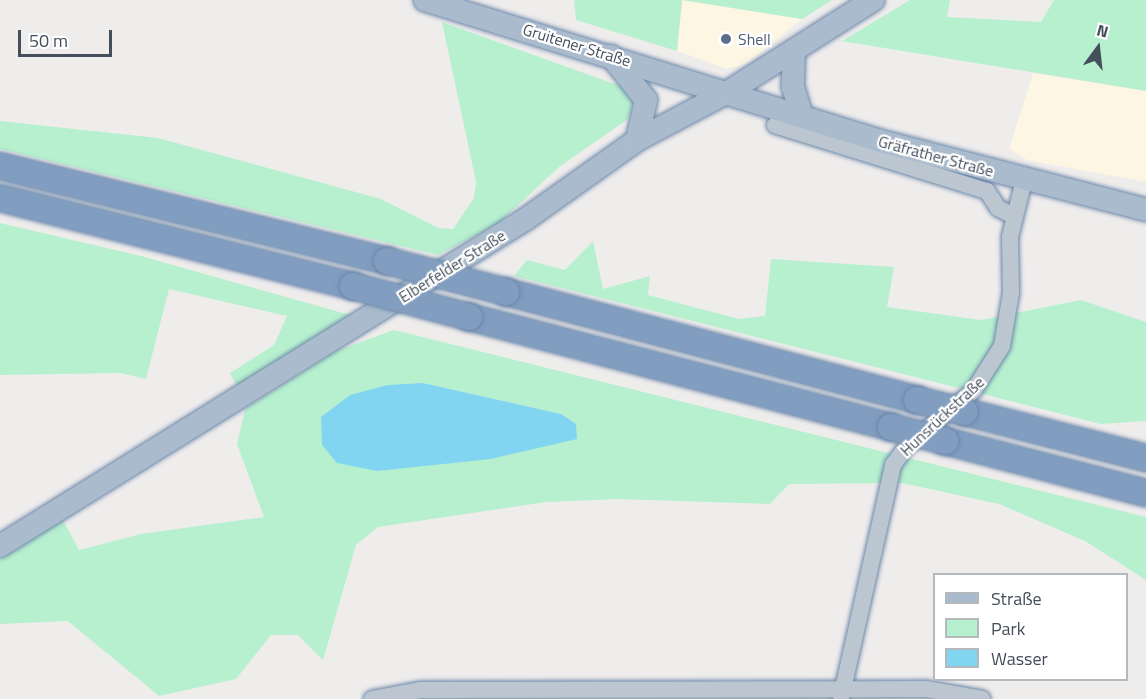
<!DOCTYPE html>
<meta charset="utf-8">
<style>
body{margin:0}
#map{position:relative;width:1146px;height:699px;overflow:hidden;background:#efecec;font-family:"Titillium Web",sans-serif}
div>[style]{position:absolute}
.commercial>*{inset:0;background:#fcf6e3}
.green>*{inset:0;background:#b7f0cf}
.water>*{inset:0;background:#82d5f0}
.roads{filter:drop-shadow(0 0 2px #6c88aa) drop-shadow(0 0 2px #6c88aa)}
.minor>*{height:16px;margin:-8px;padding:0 8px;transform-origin:8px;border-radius:8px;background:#bcc6d0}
.major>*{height:22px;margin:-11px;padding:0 11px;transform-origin:11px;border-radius:11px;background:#aabbcd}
.highway>*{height:26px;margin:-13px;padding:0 13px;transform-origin:13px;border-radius:13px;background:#819dbf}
.bridges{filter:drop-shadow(0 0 2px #6c88aa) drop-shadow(0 0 2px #6c88aa)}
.highway-bridge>*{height:26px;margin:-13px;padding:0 13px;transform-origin:13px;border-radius:13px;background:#819dbf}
.dots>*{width:16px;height:16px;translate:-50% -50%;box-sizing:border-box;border:3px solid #fff;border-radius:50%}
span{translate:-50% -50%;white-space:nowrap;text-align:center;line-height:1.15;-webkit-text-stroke:4.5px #fff;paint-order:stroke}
.service-label{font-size:16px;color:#4e5e75}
.left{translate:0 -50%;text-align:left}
.street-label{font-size:16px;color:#444f5b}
.legend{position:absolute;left:933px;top:573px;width:195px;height:108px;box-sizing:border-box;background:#fff;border:2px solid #b4b9bd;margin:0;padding:8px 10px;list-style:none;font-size:18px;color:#444f5b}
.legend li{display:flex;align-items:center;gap:12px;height:30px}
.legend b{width:30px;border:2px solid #b4b9bd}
.north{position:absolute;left:1068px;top:18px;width:60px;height:60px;-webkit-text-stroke:4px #fff;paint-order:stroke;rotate:15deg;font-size:16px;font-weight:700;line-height:24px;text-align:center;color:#444f5b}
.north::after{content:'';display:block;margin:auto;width:21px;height:27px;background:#444f5b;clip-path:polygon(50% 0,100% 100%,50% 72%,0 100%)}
.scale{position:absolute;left:18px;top:30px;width:94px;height:27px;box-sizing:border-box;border:3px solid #444f5b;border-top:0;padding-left:8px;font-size:18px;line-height:21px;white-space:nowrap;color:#444f5b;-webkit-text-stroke:4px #fff;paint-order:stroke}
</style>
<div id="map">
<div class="commercial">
<i style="clip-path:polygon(682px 0,802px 19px,746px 64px,727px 69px,677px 51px)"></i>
<i style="clip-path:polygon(1033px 73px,1146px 91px,1146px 182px,1027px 160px,1009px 149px)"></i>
</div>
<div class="green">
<i style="clip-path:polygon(574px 0,832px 0,802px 19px,682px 0,677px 51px,576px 20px)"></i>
<i style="clip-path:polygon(910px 0,950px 0,947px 17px,1041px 22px,1054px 0,1146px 0,1146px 91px,842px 41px)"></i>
<i style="clip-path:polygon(442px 22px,623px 87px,633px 102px,628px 119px,559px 167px,499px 223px,438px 255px,0 149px,0 121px,158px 138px,381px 199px,438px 228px,453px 229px,474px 198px,476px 182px)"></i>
<i style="clip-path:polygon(0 223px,141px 256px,350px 315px,338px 322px,337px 329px,239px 390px,230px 373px,274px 345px,287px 316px,169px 289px,146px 379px,121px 373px,0 375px)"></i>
<i style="clip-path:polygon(593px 241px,603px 289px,650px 276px,648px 295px,739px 319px,765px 316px,771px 259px,894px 267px,887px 307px,981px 320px,1081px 300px,1146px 322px,1146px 421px,1101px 424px,514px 276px,527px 260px,565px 270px)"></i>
<i style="clip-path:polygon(evenodd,394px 330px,1146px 517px,1146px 580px,1085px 541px,999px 504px,902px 483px,789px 484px,770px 504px,618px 499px,546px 502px,378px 527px,356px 545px,323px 660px,298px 635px,271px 635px,236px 679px,159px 696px,68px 621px,0 624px,0 559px,63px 520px,79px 550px,141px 534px,264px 517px,237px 444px,245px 409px,336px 351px,394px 330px,423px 383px,561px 414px,577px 438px,491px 459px,423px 383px)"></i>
</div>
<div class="water">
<i style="clip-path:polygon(423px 383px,561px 414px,576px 424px,577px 439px,491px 459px,377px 471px,337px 463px,322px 445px,321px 417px,350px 395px,388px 385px)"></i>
</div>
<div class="roads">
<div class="minor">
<i style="left:775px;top:125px;width:222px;rotate:17.3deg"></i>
<i style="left:987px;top:191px;width:20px;rotate:57deg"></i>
<i style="left:998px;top:208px;width:18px;rotate:27deg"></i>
<i style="left:841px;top:698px;width:239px;rotate:-77.4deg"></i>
<i style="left:893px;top:465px;width:22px;rotate:-54deg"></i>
<i style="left:906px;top:447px;width:89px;rotate:-40deg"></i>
<i style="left:974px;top:390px;width:52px;rotate:-57.5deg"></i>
<i style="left:1002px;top:346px;width:54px;rotate:-80.4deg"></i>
<i style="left:1011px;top:293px;width:56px;rotate:-91deg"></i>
<i style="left:1010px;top:237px;width:59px;rotate:-76.2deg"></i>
<i style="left:372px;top:699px;width:50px;rotate:-10.4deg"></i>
<i style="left:421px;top:690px;width:505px;rotate:-0.11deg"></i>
<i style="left:926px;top:689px;width:57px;rotate:10.1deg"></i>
</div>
<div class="major">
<i style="left:425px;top:0;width:476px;rotate:17.2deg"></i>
<i style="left:880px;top:141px;width:275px;rotate:14.5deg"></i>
<i style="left:794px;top:51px;width:36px;rotate:92deg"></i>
<i style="left:793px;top:87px;width:30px;rotate:73deg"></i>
<i style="left:611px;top:56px;width:56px;rotate:51.5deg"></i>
<i style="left:646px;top:100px;width:41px;rotate:102.7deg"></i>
<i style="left:0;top:546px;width:619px;rotate:-31.87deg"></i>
<i style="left:526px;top:219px;width:136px;rotate:-35.4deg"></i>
<i style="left:637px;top:140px;width:103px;rotate:-27.8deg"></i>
<i style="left:728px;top:92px;width:172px;rotate:-32.4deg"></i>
</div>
<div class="highway">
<i style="left:0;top:166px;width:398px;rotate:13.8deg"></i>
<i style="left:0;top:198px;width:364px;rotate:14deg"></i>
<i style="left:506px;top:292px;width:425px;rotate:14.7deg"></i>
<i style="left:469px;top:317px;width:436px;rotate:14.6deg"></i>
<i style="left:965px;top:412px;width:187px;rotate:14.3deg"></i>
<i style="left:945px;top:441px;width:208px;rotate:14.5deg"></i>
</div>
</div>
<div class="bridges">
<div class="highway-bridge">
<i style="left:387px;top:261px;width:123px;rotate:14.6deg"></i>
<i style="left:353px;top:286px;width:120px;rotate:15deg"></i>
<i style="left:917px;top:400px;width:49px;rotate:14deg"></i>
<i style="left:891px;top:427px;width:56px;rotate:14.5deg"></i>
</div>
</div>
<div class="dots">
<i style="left:726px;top:39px;background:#5c6f8a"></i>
</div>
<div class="service-label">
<span class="left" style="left:738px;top:39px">Shell</span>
</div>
<div class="street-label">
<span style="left:577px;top:45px;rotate:17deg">Gruitener Straße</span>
<span style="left:936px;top:156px;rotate:15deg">Gräfrather Straße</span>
<span style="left:452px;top:266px;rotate:-32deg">Elberfelder Straße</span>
<span style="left:942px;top:416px;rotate:-43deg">Hunsrückstraße</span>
</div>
<ul class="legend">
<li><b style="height:8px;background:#aabbcd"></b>Straße</li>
<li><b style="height:16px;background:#b7f0cf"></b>Park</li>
<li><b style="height:16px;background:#82d5f0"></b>Wasser</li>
</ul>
<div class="north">N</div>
<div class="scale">50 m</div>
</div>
